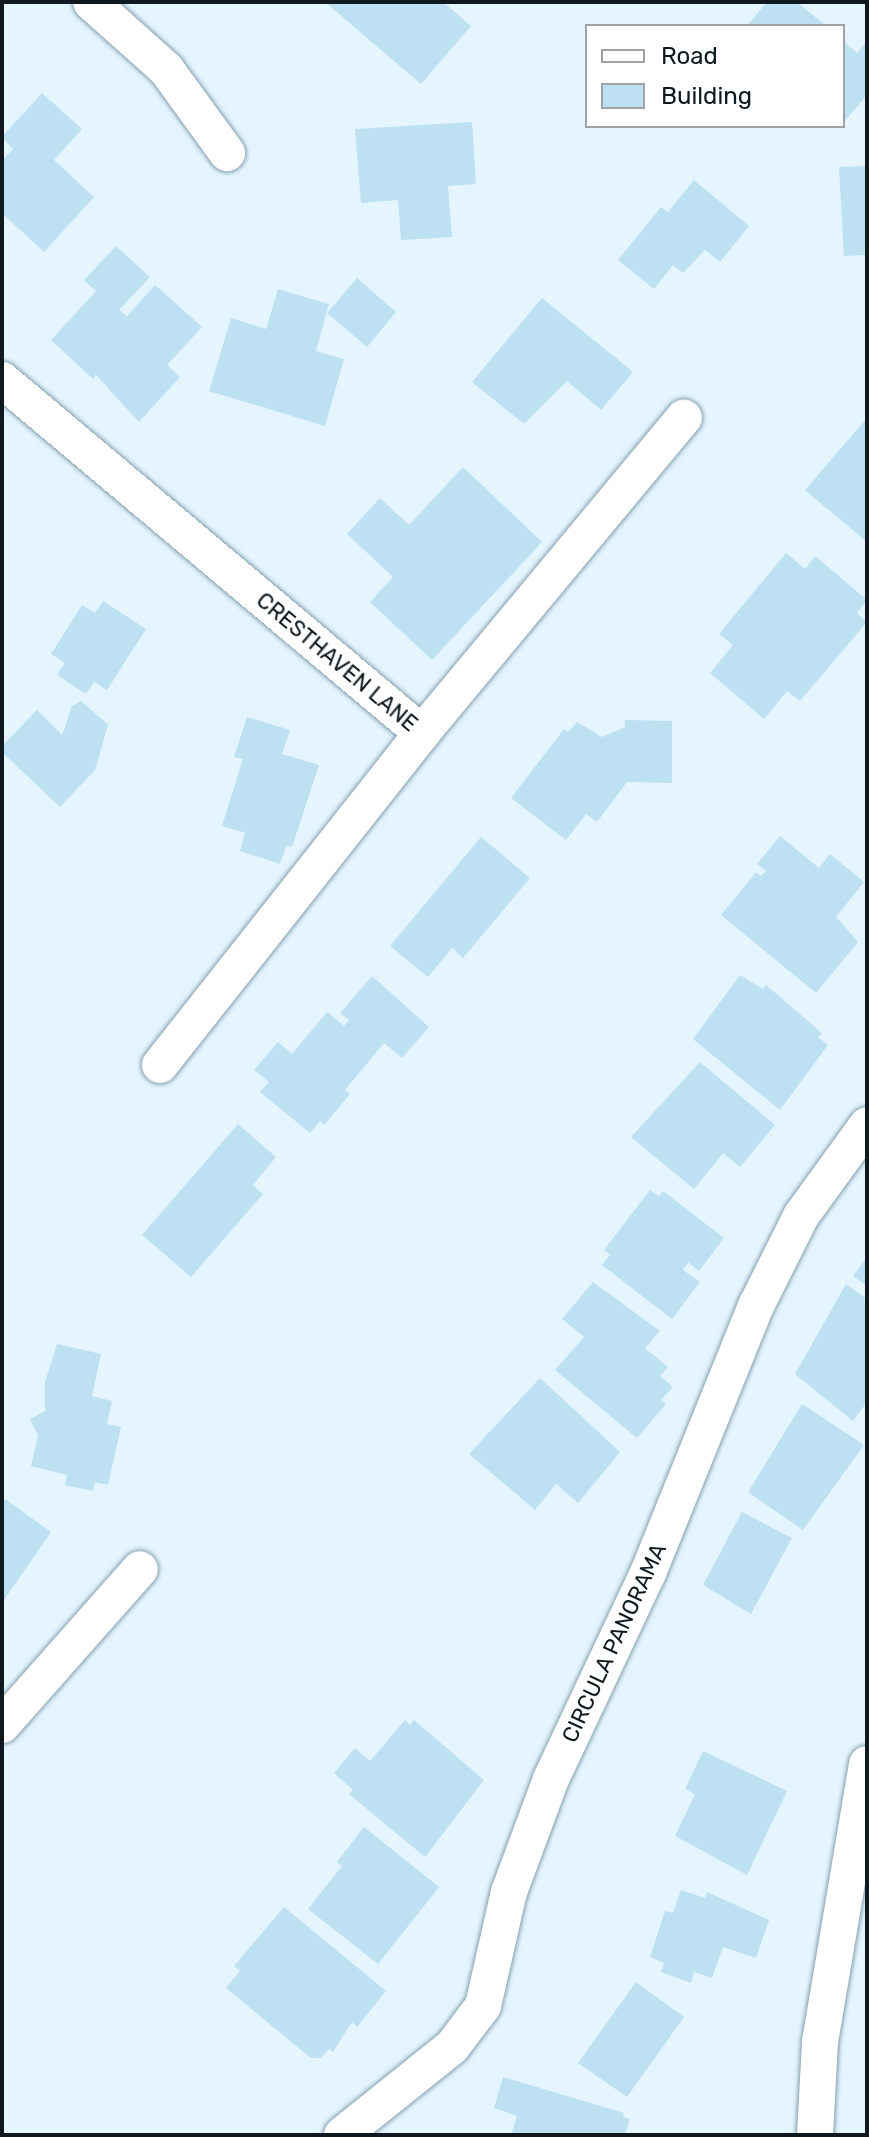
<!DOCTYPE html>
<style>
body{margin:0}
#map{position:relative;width:869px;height:2137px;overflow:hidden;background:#e4f5fe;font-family:Rubik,sans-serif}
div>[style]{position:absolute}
.building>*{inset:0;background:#bde0f3}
.roads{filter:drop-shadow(0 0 2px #849fae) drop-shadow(0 0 2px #849fae)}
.street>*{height:36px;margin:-18px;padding:0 18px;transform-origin:18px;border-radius:18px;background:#fff}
span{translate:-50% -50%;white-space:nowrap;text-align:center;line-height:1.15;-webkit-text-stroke:8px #fff;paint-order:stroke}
.street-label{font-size:22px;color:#0f191f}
.frame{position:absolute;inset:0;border:4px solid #0f191f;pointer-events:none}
.legend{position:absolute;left:585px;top:24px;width:260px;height:104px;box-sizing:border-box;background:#fff;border:2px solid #9fa3a5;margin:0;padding:10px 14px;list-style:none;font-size:24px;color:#0f191f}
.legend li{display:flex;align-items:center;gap:16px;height:40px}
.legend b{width:40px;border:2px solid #9fa3a5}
</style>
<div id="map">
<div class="building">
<i style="clip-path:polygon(325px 2px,443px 2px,471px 26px,421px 84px)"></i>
<i style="clip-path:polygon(767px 2px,797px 2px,826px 26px,747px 26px)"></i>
<i style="clip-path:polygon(843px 41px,857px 53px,867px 41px,867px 95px,843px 123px)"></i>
<i style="clip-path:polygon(42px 93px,82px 129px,54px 160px,94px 197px,44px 252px,2px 213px,2px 161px,13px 149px,2px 137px)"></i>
<i style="clip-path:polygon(472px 122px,476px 184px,448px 186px,452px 237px,401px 240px,398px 200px,361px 203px,355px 129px)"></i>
<i style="clip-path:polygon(867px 166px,867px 255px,844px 256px,839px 167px)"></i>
<i style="clip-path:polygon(694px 180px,749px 226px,720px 262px,705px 250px,683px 273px,673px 265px,654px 289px,618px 260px,661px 207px,668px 212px)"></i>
<i style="clip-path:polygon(116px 246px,150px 277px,119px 310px,127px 316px,155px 285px,202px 327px,167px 365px,180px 377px,139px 422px,96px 375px,93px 379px,51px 340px,96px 291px,84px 280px)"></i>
<i style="clip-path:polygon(357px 278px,396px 312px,367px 347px,327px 313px)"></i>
<i style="clip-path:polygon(278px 289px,329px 304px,316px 351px,344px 359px,325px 426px,209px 391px,231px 318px,266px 329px)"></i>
<i style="clip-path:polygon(542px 298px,633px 372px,601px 410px,567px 381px,524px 424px,472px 382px)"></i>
<i style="clip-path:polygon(867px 418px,867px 542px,805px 490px)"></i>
<i style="clip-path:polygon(463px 467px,542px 542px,432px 660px,370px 602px,393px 577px,347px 534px,380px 498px,409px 525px)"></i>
<i style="clip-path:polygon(786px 553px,805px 569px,815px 556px,867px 600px,857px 613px,867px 622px,800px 701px,787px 691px,764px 719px,710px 673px,733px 645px,719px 634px)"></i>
<i style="clip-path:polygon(103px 601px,146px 629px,107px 690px,94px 682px,86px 694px,57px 675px,65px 663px,51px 654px,82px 605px,95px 613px)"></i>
<i style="clip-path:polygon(81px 701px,108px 725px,95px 770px,60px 807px,2px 752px,2px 746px,37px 710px,62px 735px,72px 706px)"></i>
<i style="clip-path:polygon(247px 717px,290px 730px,282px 754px,319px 765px,292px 847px,287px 845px,280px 864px,240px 851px,245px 833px,222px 826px,243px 759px,234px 757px)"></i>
<i style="clip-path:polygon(625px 720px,672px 721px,672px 783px,627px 782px,597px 822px,586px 814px,566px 840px,511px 798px,564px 729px,568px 732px,577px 722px,602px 737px,625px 727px)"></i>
<i style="clip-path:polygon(780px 836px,819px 868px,830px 854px,864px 882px,836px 917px,858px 942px,816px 993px,721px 915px,756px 872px,761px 876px,766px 871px,757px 864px)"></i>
<i style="clip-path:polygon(481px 837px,530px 878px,463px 958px,452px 948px,428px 977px,390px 946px)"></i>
<i style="clip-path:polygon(740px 975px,763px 989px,766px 985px,822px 1033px,818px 1037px,828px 1045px,780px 1110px,693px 1039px)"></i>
<i style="clip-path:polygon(372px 976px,429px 1027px,402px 1058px,384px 1043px,345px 1090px,350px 1094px,324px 1125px,320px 1121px,310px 1133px,260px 1092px,269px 1082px,254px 1070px,278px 1042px,292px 1054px,327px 1012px,344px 1026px,349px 1020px,340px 1013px)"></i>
<i style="clip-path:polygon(700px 1062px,775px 1125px,740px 1167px,723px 1153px,694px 1189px,631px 1137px)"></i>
<i style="clip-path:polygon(238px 1124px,276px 1157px,253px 1185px,263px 1194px,191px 1277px,142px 1235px)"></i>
<i style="clip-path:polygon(650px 1190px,659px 1196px,663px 1191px,724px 1238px,699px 1271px,688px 1262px,683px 1270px,700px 1282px,672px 1319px,602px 1265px,610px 1255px,604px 1250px)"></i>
<i style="clip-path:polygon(867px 1257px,867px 1286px,853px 1276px)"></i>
<i style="clip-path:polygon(593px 1282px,660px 1331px,645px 1348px,668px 1367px,660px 1376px,673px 1387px,661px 1400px,666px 1404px,637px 1438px,555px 1370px,584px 1337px,562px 1319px)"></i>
<i style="clip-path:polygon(846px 1284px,867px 1299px,867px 1402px,853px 1421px,795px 1374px)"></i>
<i style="clip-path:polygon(57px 1344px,101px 1354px,92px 1396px,112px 1401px,107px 1424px,121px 1427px,108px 1485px,95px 1482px,93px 1491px,65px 1485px,67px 1475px,31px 1466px,38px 1436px,30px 1419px,45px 1411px,45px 1382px)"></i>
<i style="clip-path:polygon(540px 1378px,620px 1452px,578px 1503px,556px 1484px,535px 1510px,469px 1454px)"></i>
<i style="clip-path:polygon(802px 1404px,864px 1445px,803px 1530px,748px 1492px)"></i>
<i style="clip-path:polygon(5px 1499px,51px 1532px,2px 1603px,2px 1503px)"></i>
<i style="clip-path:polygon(742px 1512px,792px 1538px,751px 1614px,703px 1585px)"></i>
<i style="clip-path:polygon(405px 1720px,410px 1725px,414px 1720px,484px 1780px,425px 1857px,349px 1794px,353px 1790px,334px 1773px,355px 1748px,370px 1761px)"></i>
<i style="clip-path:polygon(703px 1751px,787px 1791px,747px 1875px,675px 1836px,695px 1794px,685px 1789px)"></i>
<i style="clip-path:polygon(364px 1827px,439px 1887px,378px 1964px,308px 1909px,342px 1866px,337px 1862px)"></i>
<i style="clip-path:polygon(681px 1890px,705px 1898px,707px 1892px,769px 1920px,756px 1958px,723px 1947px,712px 1978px,694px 1972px,691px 1983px,661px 1972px,664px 1963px,650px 1957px,665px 1911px,673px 1913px)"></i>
<i style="clip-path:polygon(284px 1907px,386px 1991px,357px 2027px,352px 2022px,333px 2052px,329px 2049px,321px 2058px,311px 2058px,226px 1988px,240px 1971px,234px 1966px)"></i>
<i style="clip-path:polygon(636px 1982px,684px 2017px,627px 2097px,578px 2063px)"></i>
<i style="clip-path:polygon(503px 2077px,624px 2113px,623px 2117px,630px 2119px,625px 2135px,511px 2135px,517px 2116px,494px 2108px)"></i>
</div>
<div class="roads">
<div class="street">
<i style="left:91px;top:2px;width:101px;rotate:41.8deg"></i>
<i style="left:166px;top:69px;width:104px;rotate:54deg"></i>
<i style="left:2px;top:380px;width:549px;rotate:40.05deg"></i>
<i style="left:160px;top:1065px;width:423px;rotate:-51.7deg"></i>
<i style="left:422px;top:733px;width:410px;rotate:-50.3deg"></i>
<i style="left:2px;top:1725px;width:208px;rotate:-48.5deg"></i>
<i style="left:342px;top:2135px;width:141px;rotate:-38.7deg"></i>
<i style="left:452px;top:2047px;width:51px;rotate:-52.9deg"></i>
<i style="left:483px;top:2006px;width:117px;rotate:-77.2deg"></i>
<i style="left:509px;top:1892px;width:121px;rotate:-69.6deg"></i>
<i style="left:551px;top:1779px;width:228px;rotate:-64.8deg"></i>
<i style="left:648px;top:1573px;width:288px;rotate:-68deg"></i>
<i style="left:756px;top:1306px;width:101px;rotate:-63.4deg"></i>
<i style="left:801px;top:1216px;width:112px;rotate:-54deg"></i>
<i style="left:815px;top:2135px;width:93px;rotate:-86.9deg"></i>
<i style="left:820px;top:2042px;width:282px;rotate:-80.4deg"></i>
</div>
</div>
<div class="street-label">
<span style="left:337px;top:662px;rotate:40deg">CRESTHAVEN LANE</span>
<span style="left:614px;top:1643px;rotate:-65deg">CIRCULA PANORAMA</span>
</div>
<div class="frame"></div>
<ul class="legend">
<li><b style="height:10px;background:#fff"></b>Road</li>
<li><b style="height:22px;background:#bde0f3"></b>Building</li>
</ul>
</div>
